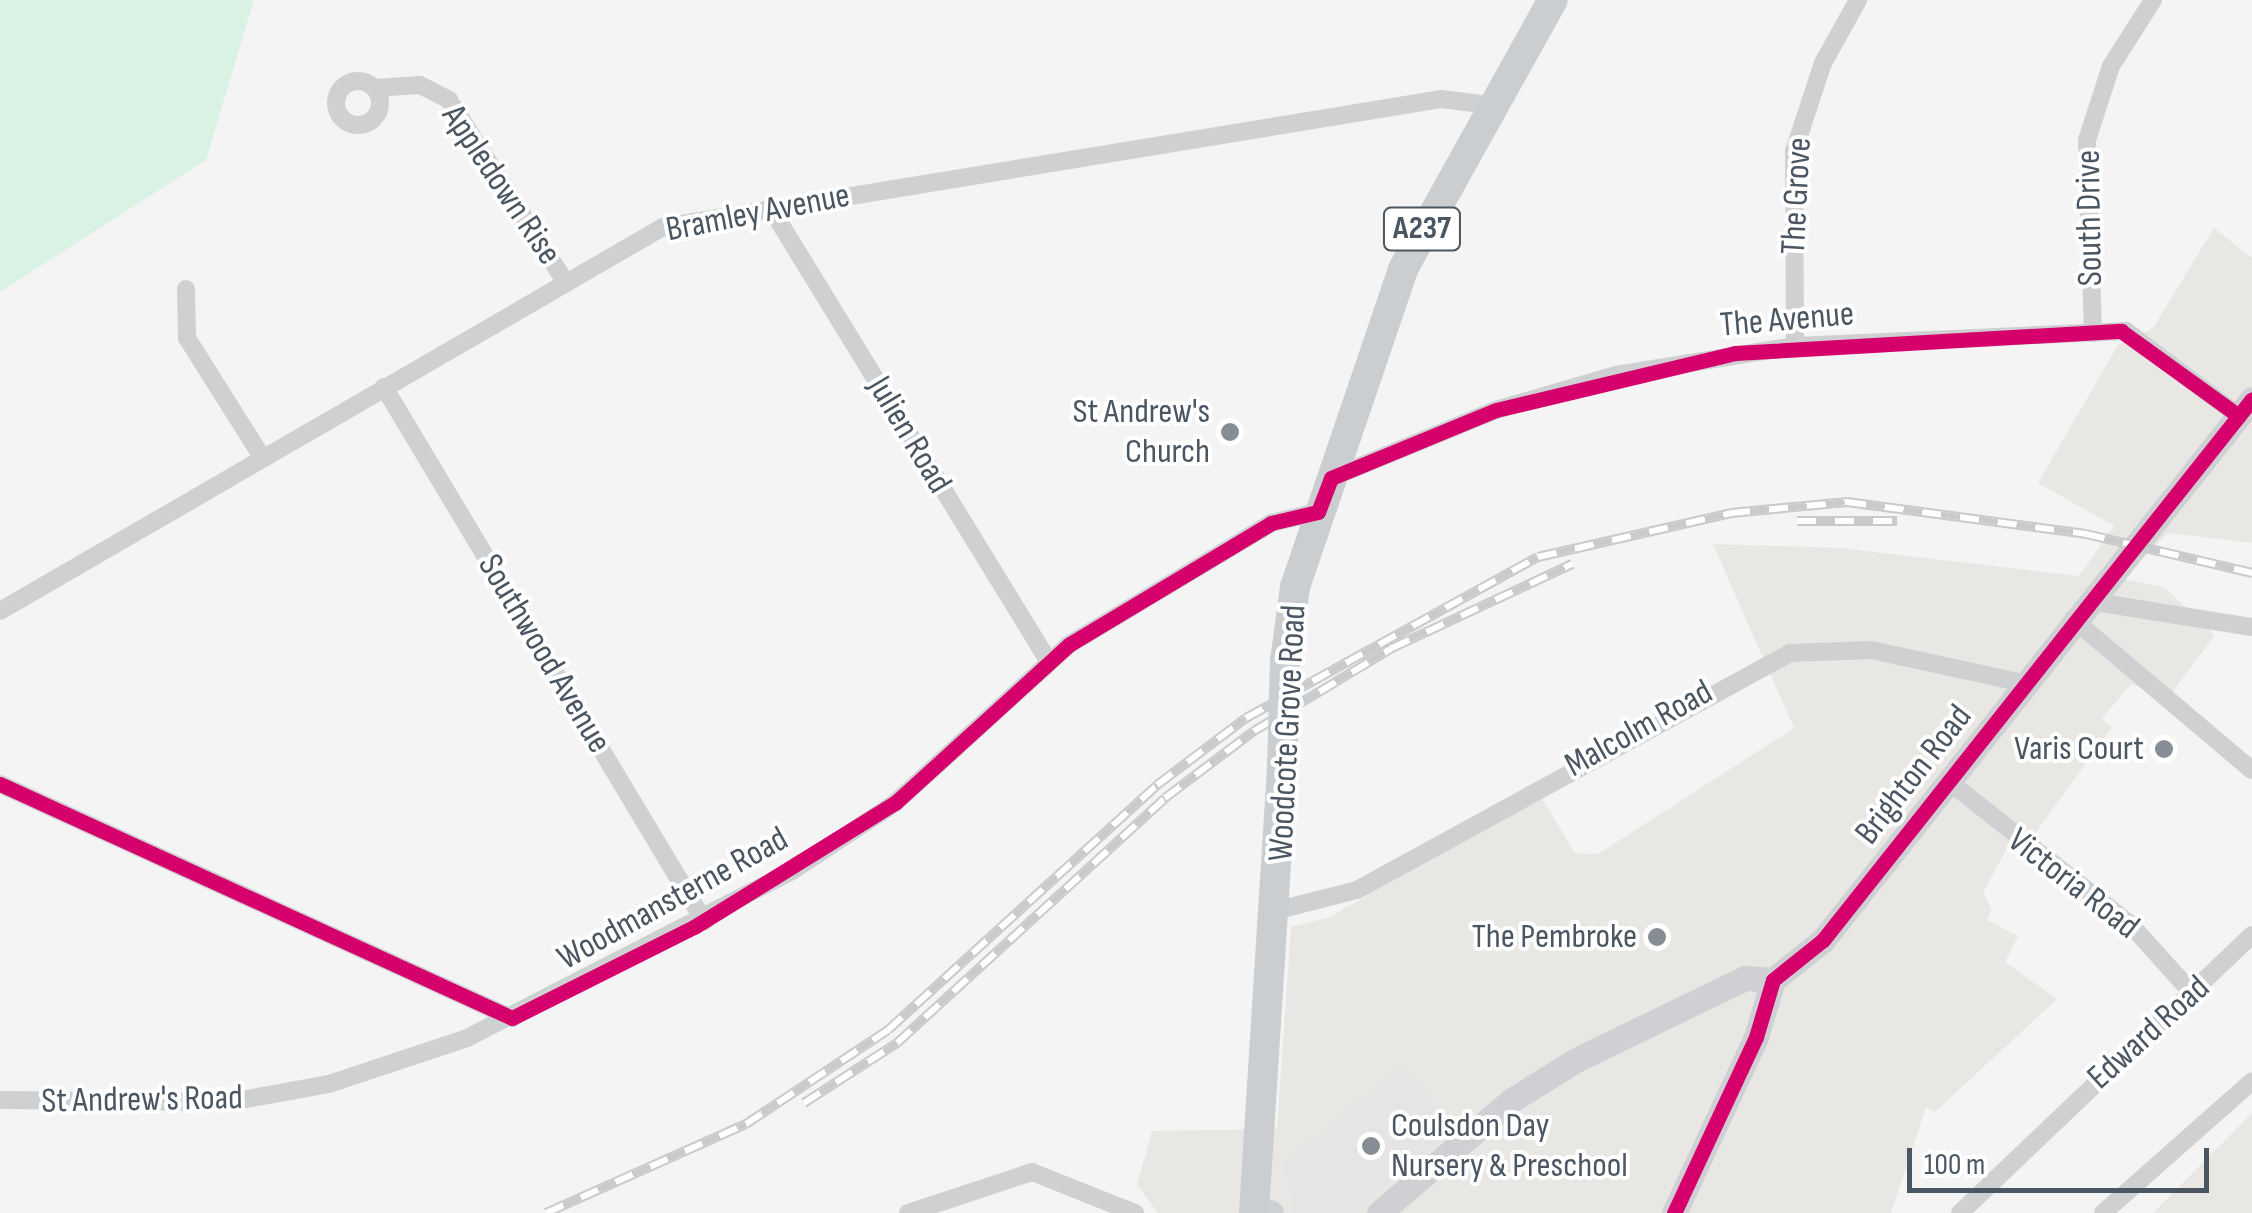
<!DOCTYPE html>
<style>
body{margin:0}
#map{position:relative;width:2252px;height:1213px;overflow:hidden;background:#f4f4f4;font-family:"Sofia Sans Condensed",sans-serif}
div>[style]{position:absolute}
.commercial>*{inset:0;background:#e8e7e3}
.education>*{inset:0;background:#e6e5e6}
.green>*{inset:0;background:#d9f2e3}
.street>*{height:18px;margin:-9px;padding:0 9px;transform-origin:9px;border-radius:9px;background:#ced0d2}
.street>.ring{margin:-9px;padding:0;box-sizing:content-box;background:none;border:18px solid #ced0d2;border-radius:50%}
.secondary>*{height:25px;margin:-12.5px;padding:0 12.5px;transform-origin:12.5px;border-radius:12.5px;background:#ced0d4}
.primary>*{height:30px;margin:-15px;padding:0 15px;transform-origin:15px;border-radius:15px;background:#caced1}
.rail>*{height:10px;margin-top:-5px;transform-origin:0;background:repeating-linear-gradient(90deg,#fff 0 19px,#c9cacc 0 38px);box-sizing:border-box;border-block:2px solid #c9cacc}
.primary-bridge>*{height:30px;margin:-15px;padding:0 15px;transform-origin:15px;border-radius:15px;background:#caced1}
.cycleway>*{height:15px;margin:-7.5px;padding:0 7.5px;transform-origin:7.5px;border-radius:7.5px;background:#d6006c}
.dots>*{width:28px;height:28px;translate:-50% -50%;box-sizing:border-box;border:5px solid #fff;border-radius:50%}
span{translate:-50% -50%;white-space:nowrap;text-align:center;line-height:1.15;-webkit-text-stroke:8px #fff;paint-order:stroke}
.shield-label span{padding:2px 8px;background:#fff;border:2px solid;border-radius:8px;-webkit-text-stroke-width:0}
.shield-label{font-size:32px;color:#4a5661;font-weight:700}
.street-label{font-size:35px;color:#4a5661}
.poi-label{font-size:35px;color:#4a5661}
.right{translate:-100% -50%;text-align:right}
.left{translate:0 -50%;text-align:left}
.scale{position:absolute;left:1907px;top:1148px;width:302px;height:45px;box-sizing:border-box;border:5px solid #4a5661;border-top:0;padding-left:12px;font-size:30px;line-height:35px;white-space:nowrap;color:#4a5661;-webkit-text-stroke:8px #fff;paint-order:stroke}
</style>
<div id="map">
<div class="commercial">
<i style="clip-path:polygon(2214px 228px,2252px 258px,2252px 543px,2168px 533px,2123px 579px,2164px 587px,2215px 635px,2172px 692px,2130px 685px,2102px 719px,2112px 727px,2034px 835px,2007px 848px,1983px 893px,1992px 909px,1987px 920px,2018px 936px,2005px 962px,2057px 999px,1935px 1112px,1926px 1107px,1891px 1213px,1158px 1213px,1137px 1185px,1152px 1131px,1277px 1129px,1291px 927px,1330px 917px,1540px 795px,1575px 853px,1598px 854px,1794px 728px,1713px 544px,1841px 548px,2079px 576px,2114px 526px,2038px 483px,2118px 345px,2153px 328px)"></i>
<i style="clip-path:polygon(2252px 1113px,2252px 1213px,2153px 1213px)"></i>
</div>
<div class="education">
<i style="clip-path:polygon(1404px 1065px,1454px 1131px,1353px 1213px,1291px 1213px,1286px 1161px)"></i>
</div>
<div class="green">
<i style="clip-path:polygon(0 0,254px 0,206px 160px,0 292px)"></i>
</div>
<div class="street">
<i class="ring" style="left:336px;top:81px;width:26px;height:26px"></i>
<i style="left:375px;top:88px;width:45px;rotate:-3.8deg"></i>
<i style="left:420px;top:85px;width:33px;rotate:27deg"></i>
<i style="left:449px;top:100px;width:217px;rotate:57.4deg"></i>
<i style="left:770px;top:207px;width:534px;rotate:58.48deg"></i>
<i style="left:186px;top:289px;width:49px;rotate:88.8deg"></i>
<i style="left:187px;top:338px;width:141px;rotate:57.8deg"></i>
<i style="left:2093px;top:333px;width:193px;rotate:-91.8deg"></i>
<i style="left:2087px;top:140px;width:78px;rotate:-72deg"></i>
<i style="left:2111px;top:66px;width:78px;rotate:-57.5deg"></i>
<i style="left:1795px;top:346px;width:195px;rotate:-90.3deg"></i>
<i style="left:1794px;top:151px;width:93px;rotate:-71.8deg"></i>
<i style="left:1823px;top:63px;width:72px;rotate:-60.9deg"></i>
<i style="left:384px;top:387px;width:623px;rotate:59.07deg"></i>
<i style="left:1331px;top:478px;width:178px;rotate:-22.4deg"></i>
<i style="left:1496px;top:410px;width:125px;rotate:-16.3deg"></i>
<i style="left:1616px;top:375px;width:181px;rotate:-9.2deg"></i>
<i style="left:1795px;top:346px;width:331px;rotate:-2.6deg"></i>
<i style="left:2126px;top:331px;width:141px;rotate:37deg"></i>
<i style="left:2089px;top:601px;width:165px;rotate:9.1deg"></i>
<i style="left:0;top:611px;width:766px;rotate:-30.08deg"></i>
<i style="left:663px;top:227px;width:788px;rotate:-9.34deg"></i>
<i style="left:1441px;top:99px;width:49px;rotate:7deg"></i>
<i style="left:2073px;top:619px;width:234px;rotate:40.2deg"></i>
<i style="left:1947px;top:780px;width:233px;rotate:38.2deg"></i>
<i style="left:2130px;top:924px;width:94px;rotate:48deg"></i>
<i style="left:0;top:784px;width:563px;rotate:24.56deg"></i>
<i style="left:1278px;top:910px;width:81px;rotate:-14.2deg"></i>
<i style="left:1357px;top:890px;width:494px;rotate:-28.7deg"></i>
<i style="left:1790px;top:653px;width:81px;rotate:-2.1deg"></i>
<i style="left:1871px;top:650px;width:156px;rotate:12.2deg"></i>
<i style="left:0;top:1100px;width:230px;rotate:0.5deg"></i>
<i style="left:230px;top:1102px;width:101px;rotate:-10.3deg"></i>
<i style="left:329px;top:1084px;width:145px;rotate:-18.4deg"></i>
<i style="left:467px;top:1038px;width:365px;rotate:-27.2deg"></i>
<i style="left:792px;top:871px;width:123px;rotate:-33.4deg"></i>
<i style="left:895px;top:803px;width:236px;rotate:-42.3deg"></i>
<i style="left:1070px;top:644px;width:235px;rotate:-31deg"></i>
<i style="left:1271px;top:523px;width:48px;rotate:-13.2deg"></i>
<i style="left:908px;top:1213px;width:131px;rotate:-18.3deg"></i>
<i style="left:1032px;top:1172px;width:111px;rotate:21.7deg"></i>
<i style="left:1960px;top:1213px;width:403px;rotate:-43.6deg"></i>
<i style="left:2103px;top:1213px;width:199px;rotate:-41.5deg"></i>
</div>
<div class="secondary">
<i style="left:1270px;top:1212px;width:1px;rotate:45deg"></i>
<i style="left:1379px;top:1213px;width:175px;rotate:-40.4deg"></i>
<i style="left:1512px;top:1100px;width:75px;rotate:-32deg"></i>
<i style="left:1576px;top:1060px;width:188px;rotate:-25.9deg"></i>
<i style="left:1745px;top:978px;width:28px;rotate:4deg"></i>
<i style="left:1674px;top:1213px;width:194px;rotate:-65deg"></i>
<i style="left:1756px;top:1037px;width:59px;rotate:-73.4deg"></i>
<i style="left:1773px;top:980px;width:64px;rotate:-38.7deg"></i>
<i style="left:1823px;top:940px;width:690px;rotate:-51.59deg"></i>
</div>
<div class="primary">
<i style="left:1285px;top:661px;width:75px;rotate:-82.3deg"></i>
<i style="left:1295px;top:587px;width:336px;rotate:-71.2deg"></i>
<i style="left:1403px;top:269px;width:308px;rotate:-60.9deg"></i>
<i style="left:1254px;top:1213px;width:447px;rotate:-86.4deg"></i>
</div>
<div class="rail">
<i style="left:1797px;top:521px;width:100px"></i>
<i style="left:804px;top:1103px;width:111px;rotate:-32.8deg"></i>
<i style="left:897px;top:1043px;width:363px;rotate:-42.4deg"></i>
<i style="left:1165px;top:798px;width:111px;rotate:-37deg"></i>
<i style="left:1254px;top:731px;width:161px;rotate:-31deg"></i>
<i style="left:1392px;top:648px;width:199px;rotate:-25deg"></i>
<i style="left:546px;top:1213px;width:219px;rotate:-24deg"></i>
<i style="left:746px;top:1124px;width:170px;rotate:-33.5deg"></i>
<i style="left:888px;top:1030px;width:364px;rotate:-42.3deg"></i>
<i style="left:1157px;top:785px;width:111px;rotate:-37deg"></i>
<i style="left:1246px;top:718px;width:333px;rotate:-28.9deg"></i>
<i style="left:1538px;top:557px;width:198px;rotate:-12.8deg"></i>
<i style="left:1731px;top:513px;width:117px;rotate:-5.4deg"></i>
<i style="left:1847px;top:502px;width:241px;rotate:7.6deg"></i>
<i style="left:2086px;top:534px;width:171px;rotate:13.2deg"></i>
</div>
<div class="primary-bridge">
<i style="left:1282px;top:767px;width:106px;rotate:-88.4deg"></i>
</div>
<div class="cycleway">
<i style="left:0;top:784px;width:563px;rotate:24.56deg"></i>
<i style="left:512px;top:1018px;width:203px;rotate:-26.6deg"></i>
<i style="left:694px;top:927px;width:236px;rotate:-31.7deg"></i>
<i style="left:895px;top:803px;width:236px;rotate:-42.3deg"></i>
<i style="left:1070px;top:644px;width:235px;rotate:-31deg"></i>
<i style="left:1271px;top:523px;width:48px;rotate:-13.2deg"></i>
<i style="left:1318px;top:512px;width:36px;rotate:-69deg"></i>
<i style="left:1331px;top:478px;width:178px;rotate:-22.4deg"></i>
<i style="left:1496px;top:410px;width:246px;rotate:-13.4deg"></i>
<i style="left:1735px;top:353px;width:387px;rotate:-3.3deg"></i>
<i style="left:2121px;top:331px;width:145px;rotate:35.8deg"></i>
<i style="left:1674px;top:1213px;width:194px;rotate:-65deg"></i>
<i style="left:1756px;top:1037px;width:59px;rotate:-73.4deg"></i>
<i style="left:1773px;top:980px;width:64px;rotate:-38.7deg"></i>
<i style="left:1823px;top:940px;width:690px;rotate:-51.59deg"></i>
</div>
<div class="dots">
<i style="left:1230px;top:432px;background:#868d94"></i>
<i style="left:2164px;top:749px;background:#868d94"></i>
<i style="left:1657px;top:937px;background:#868d94"></i>
<i style="left:1371px;top:1146px;background:#868d94"></i>
</div>
<div class="shield-label">
<span style="left:1422px;top:229px">A237</span>
</div>
<div class="street-label">
<span style="left:501px;top:185px;rotate:56deg">Appledown Rise</span>
<span style="left:1797px;top:196px;rotate:-87deg">The Grove</span>
<span style="left:758px;top:213px;rotate:-11deg">Bramley Avenue</span>
<span style="left:2090px;top:218px;rotate:-91deg">South Drive</span>
<span style="left:1787px;top:320px;rotate:-5deg">The Avenue</span>
<span style="left:909px;top:435px;rotate:59deg">Julien Road</span>
<span style="left:544px;top:654px;rotate:59deg">Southwood Avenue</span>
<span style="left:1639px;top:729px;rotate:-29deg">Malcolm Road</span>
<span style="left:1288px;top:733px;rotate:-87deg">Woodcote Grove Road</span>
<span style="left:1914px;top:775px;rotate:-52deg">Brighton Road</span>
<span style="left:2073px;top:884px;rotate:38deg">Victoria Road</span>
<span style="left:673px;top:899px;rotate:-29deg">Woodmansterne Road</span>
<span style="left:2149px;top:1033px;rotate:-42deg">Edward Road</span>
<span style="left:142px;top:1100px;rotate:-1deg">St Andrew's Road</span>
</div>
<div class="poi-label">
<span class="right" style="left:1210px;top:432px">St Andrew's<br>Church</span>
<span class="right" style="left:2144px;top:749px">Varis Court</span>
<span class="right" style="left:1637px;top:937px">The Pembroke</span>
<span class="left" style="left:1391px;top:1146px">Coulsdon Day<br>Nursery &amp; Preschool</span>
</div>
<div class="scale">100 m</div>
</div>
